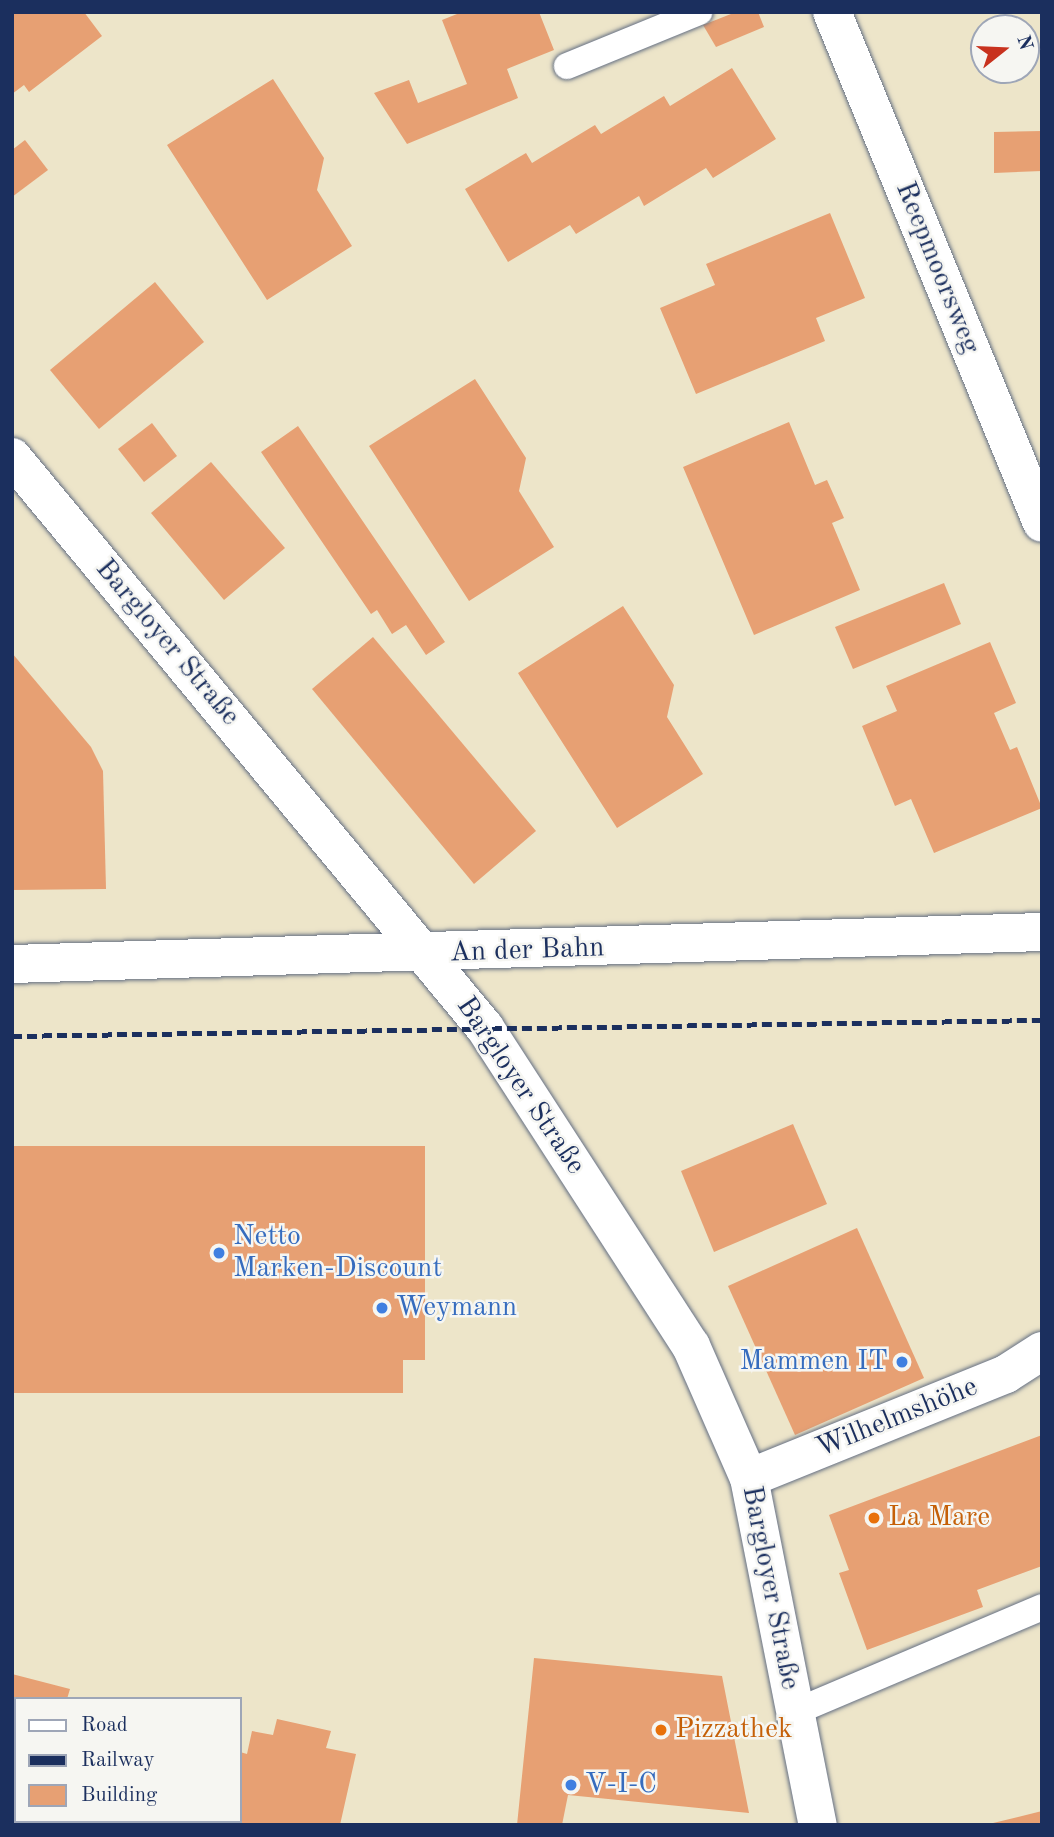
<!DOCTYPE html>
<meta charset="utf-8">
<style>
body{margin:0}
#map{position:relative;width:1054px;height:1837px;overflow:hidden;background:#ede5c9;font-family:"Old Standard TT",serif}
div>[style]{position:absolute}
.building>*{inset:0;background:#e7a073}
.roads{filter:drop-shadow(0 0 2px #646f83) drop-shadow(0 0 2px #646f83)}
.service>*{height:26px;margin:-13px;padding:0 13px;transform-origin:13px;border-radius:13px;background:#fff}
.minor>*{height:38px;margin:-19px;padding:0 19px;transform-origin:19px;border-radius:19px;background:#fff}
.rail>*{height:5px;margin-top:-2.5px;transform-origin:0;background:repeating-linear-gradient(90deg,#1b2f5e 0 10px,transparent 0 15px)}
.dots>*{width:19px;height:19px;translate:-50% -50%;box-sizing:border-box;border:4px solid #f6f6f2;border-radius:50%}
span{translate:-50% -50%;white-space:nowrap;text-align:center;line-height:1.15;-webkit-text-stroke:5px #f6f6f2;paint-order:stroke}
.street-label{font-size:28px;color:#1b2f5e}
.shop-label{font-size:28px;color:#366cbe}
.left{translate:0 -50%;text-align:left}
.right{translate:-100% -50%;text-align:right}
.food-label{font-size:28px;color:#c56008}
.frame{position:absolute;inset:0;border:14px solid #1b2f5e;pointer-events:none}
.legend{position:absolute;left:14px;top:1697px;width:228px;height:126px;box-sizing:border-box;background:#f6f6f2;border:2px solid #9ea6b7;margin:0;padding:9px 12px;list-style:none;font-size:21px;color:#1b2f5e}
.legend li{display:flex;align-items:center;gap:14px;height:35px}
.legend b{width:35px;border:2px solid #9ea6b7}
.north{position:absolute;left:970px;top:14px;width:70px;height:70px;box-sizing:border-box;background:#f6f6f2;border:2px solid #9ea6b7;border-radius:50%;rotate:72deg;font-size:19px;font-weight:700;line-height:28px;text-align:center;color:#1b2f5e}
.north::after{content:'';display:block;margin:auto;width:24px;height:32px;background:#c8321e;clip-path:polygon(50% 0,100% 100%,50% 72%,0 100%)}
</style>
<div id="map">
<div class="building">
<i style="clip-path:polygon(12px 12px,84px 12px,102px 36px,29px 92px,24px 85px,12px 94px)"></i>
<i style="clip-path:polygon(462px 12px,539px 12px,554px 50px,507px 69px,518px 98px,407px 144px,374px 93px,409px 80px,418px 103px,467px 84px,442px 20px)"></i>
<i style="clip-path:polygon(736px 12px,758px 12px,764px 27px,716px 47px,703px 25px)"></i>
<i style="clip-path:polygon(732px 68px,776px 139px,713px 178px,706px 168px,644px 206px,639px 196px,576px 234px,570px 225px,508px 262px,465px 189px,526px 153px,532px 163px,595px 125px,601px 134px,664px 96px,670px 106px)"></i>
<i style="clip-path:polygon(273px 79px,324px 158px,317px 190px,352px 246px,267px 300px,167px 145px)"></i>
<i style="clip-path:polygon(1042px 131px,1042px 171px,994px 173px,994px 132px)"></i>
<i style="clip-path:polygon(25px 140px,48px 170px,12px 197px,12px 150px)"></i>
<i style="clip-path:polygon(830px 213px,865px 298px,816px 318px,825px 341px,696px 394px,660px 308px,715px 285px,706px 264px)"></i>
<i style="clip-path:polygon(155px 282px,204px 342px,99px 429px,50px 370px)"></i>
<i style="clip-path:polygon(475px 379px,526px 458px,519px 491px,554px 547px,469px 601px,369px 446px)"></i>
<i style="clip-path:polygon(789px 422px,815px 485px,827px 480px,844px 518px,832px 523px,860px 590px,754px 635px,683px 467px)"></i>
<i style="clip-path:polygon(152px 423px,177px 456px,144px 482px,118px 449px)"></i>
<i style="clip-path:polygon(298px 426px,445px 642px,426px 655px,406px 625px,392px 634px,377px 610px,371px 614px,261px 452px)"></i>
<i style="clip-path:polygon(211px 462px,285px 548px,224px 600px,151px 513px)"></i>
<i style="clip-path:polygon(944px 583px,961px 624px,853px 669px,835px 627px)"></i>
<i style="clip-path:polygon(623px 606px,674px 685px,667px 717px,703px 774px,617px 828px,518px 673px)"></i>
<i style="clip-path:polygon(373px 637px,536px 831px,474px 884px,312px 689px)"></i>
<i style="clip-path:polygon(990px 642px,1016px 703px,994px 713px,1010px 750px,1017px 747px,1042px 808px,934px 853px,911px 799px,895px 806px,862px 726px,897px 711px,886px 686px)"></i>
<i style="clip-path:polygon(12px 653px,91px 747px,103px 771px,106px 889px,12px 890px)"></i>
<i style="clip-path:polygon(793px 1124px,827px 1204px,714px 1252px,681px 1171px)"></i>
<i style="clip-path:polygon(12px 1146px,425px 1146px,425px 1360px,403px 1360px,403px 1393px,12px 1393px)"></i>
<i style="clip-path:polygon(857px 1228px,924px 1378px,795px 1435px,728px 1286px)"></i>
<i style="clip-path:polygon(1042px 1435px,1042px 1566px,977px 1590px,983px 1607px,867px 1650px,839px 1573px,849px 1570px,829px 1515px)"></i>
<i style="clip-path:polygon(534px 1658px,722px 1676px,749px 1813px,568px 1795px,562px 1825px,517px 1825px)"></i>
<i style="clip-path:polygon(12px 1674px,70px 1689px,67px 1699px,16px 1699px,16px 1821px,38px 1821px,37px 1825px,12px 1825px)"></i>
<i style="clip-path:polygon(277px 1719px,331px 1731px,326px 1748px,356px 1754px,340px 1825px,219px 1825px,240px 1821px,240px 1752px,247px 1754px,252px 1731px,273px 1735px)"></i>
<i style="clip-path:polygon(1042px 1811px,1042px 1825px,989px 1825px,989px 1824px)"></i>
<i style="clip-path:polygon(78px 1821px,150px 1821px,77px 1825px)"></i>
</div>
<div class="roads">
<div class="service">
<i style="left:567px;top:66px;width:143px;rotate:-22.2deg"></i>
<i style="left:795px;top:1712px;width:268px;rotate:-23deg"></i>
</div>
<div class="minor">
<i style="left:832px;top:12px;width:552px;rotate:67.66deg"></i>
<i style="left:12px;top:457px;width:741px;rotate:50.36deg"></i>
<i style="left:485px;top:1028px;width:379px;rotate:57.1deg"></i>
<i style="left:691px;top:1346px;width:144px;rotate:66.3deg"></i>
<i style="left:749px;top:1478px;width:354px;rotate:78.8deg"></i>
<i style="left:12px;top:964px;width:1030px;rotate:-1.78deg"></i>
<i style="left:749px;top:1478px;width:277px;rotate:-22deg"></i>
<i style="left:1006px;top:1374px;width:43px;rotate:-32.6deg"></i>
</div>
</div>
<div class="rail">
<i style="left:12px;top:1036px;width:1030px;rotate:-0.89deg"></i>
</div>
<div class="dots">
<i style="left:219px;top:1253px;background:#3f7fe0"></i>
<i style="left:382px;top:1308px;background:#3f7fe0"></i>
<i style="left:902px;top:1362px;background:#3f7fe0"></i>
<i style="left:874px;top:1518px;background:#e8710a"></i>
<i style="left:661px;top:1730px;background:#e8710a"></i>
<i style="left:571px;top:1785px;background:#3f7fe0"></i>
</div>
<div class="street-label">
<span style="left:937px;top:268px;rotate:68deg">Reepmoorsweg</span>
<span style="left:167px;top:643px;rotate:50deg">Bargloyer Straße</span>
<span style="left:527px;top:951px;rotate:-2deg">An der Bahn</span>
<span style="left:520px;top:1086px;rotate:56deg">Bargloyer Straße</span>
<span style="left:897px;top:1418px;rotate:-22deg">Wilhelmshöhe</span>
<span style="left:770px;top:1588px;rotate:79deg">Bargloyer Straße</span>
</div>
<div class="shop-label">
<span class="left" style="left:233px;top:1253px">Netto<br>Marken-Discount</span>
<span class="left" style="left:396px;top:1308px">Weymann</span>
<span class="right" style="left:888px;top:1362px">Mammen IT</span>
<span class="left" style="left:585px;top:1785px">V-I-C</span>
</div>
<div class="food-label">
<span class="left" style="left:888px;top:1518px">La Mare</span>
<span class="left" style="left:675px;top:1730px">Pizzathek</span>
</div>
<div class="frame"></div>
<ul class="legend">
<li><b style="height:9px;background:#fff"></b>Road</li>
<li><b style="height:9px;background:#1b2f5e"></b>Railway</li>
<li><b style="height:19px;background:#e7a073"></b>Building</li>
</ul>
<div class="north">N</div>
</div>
